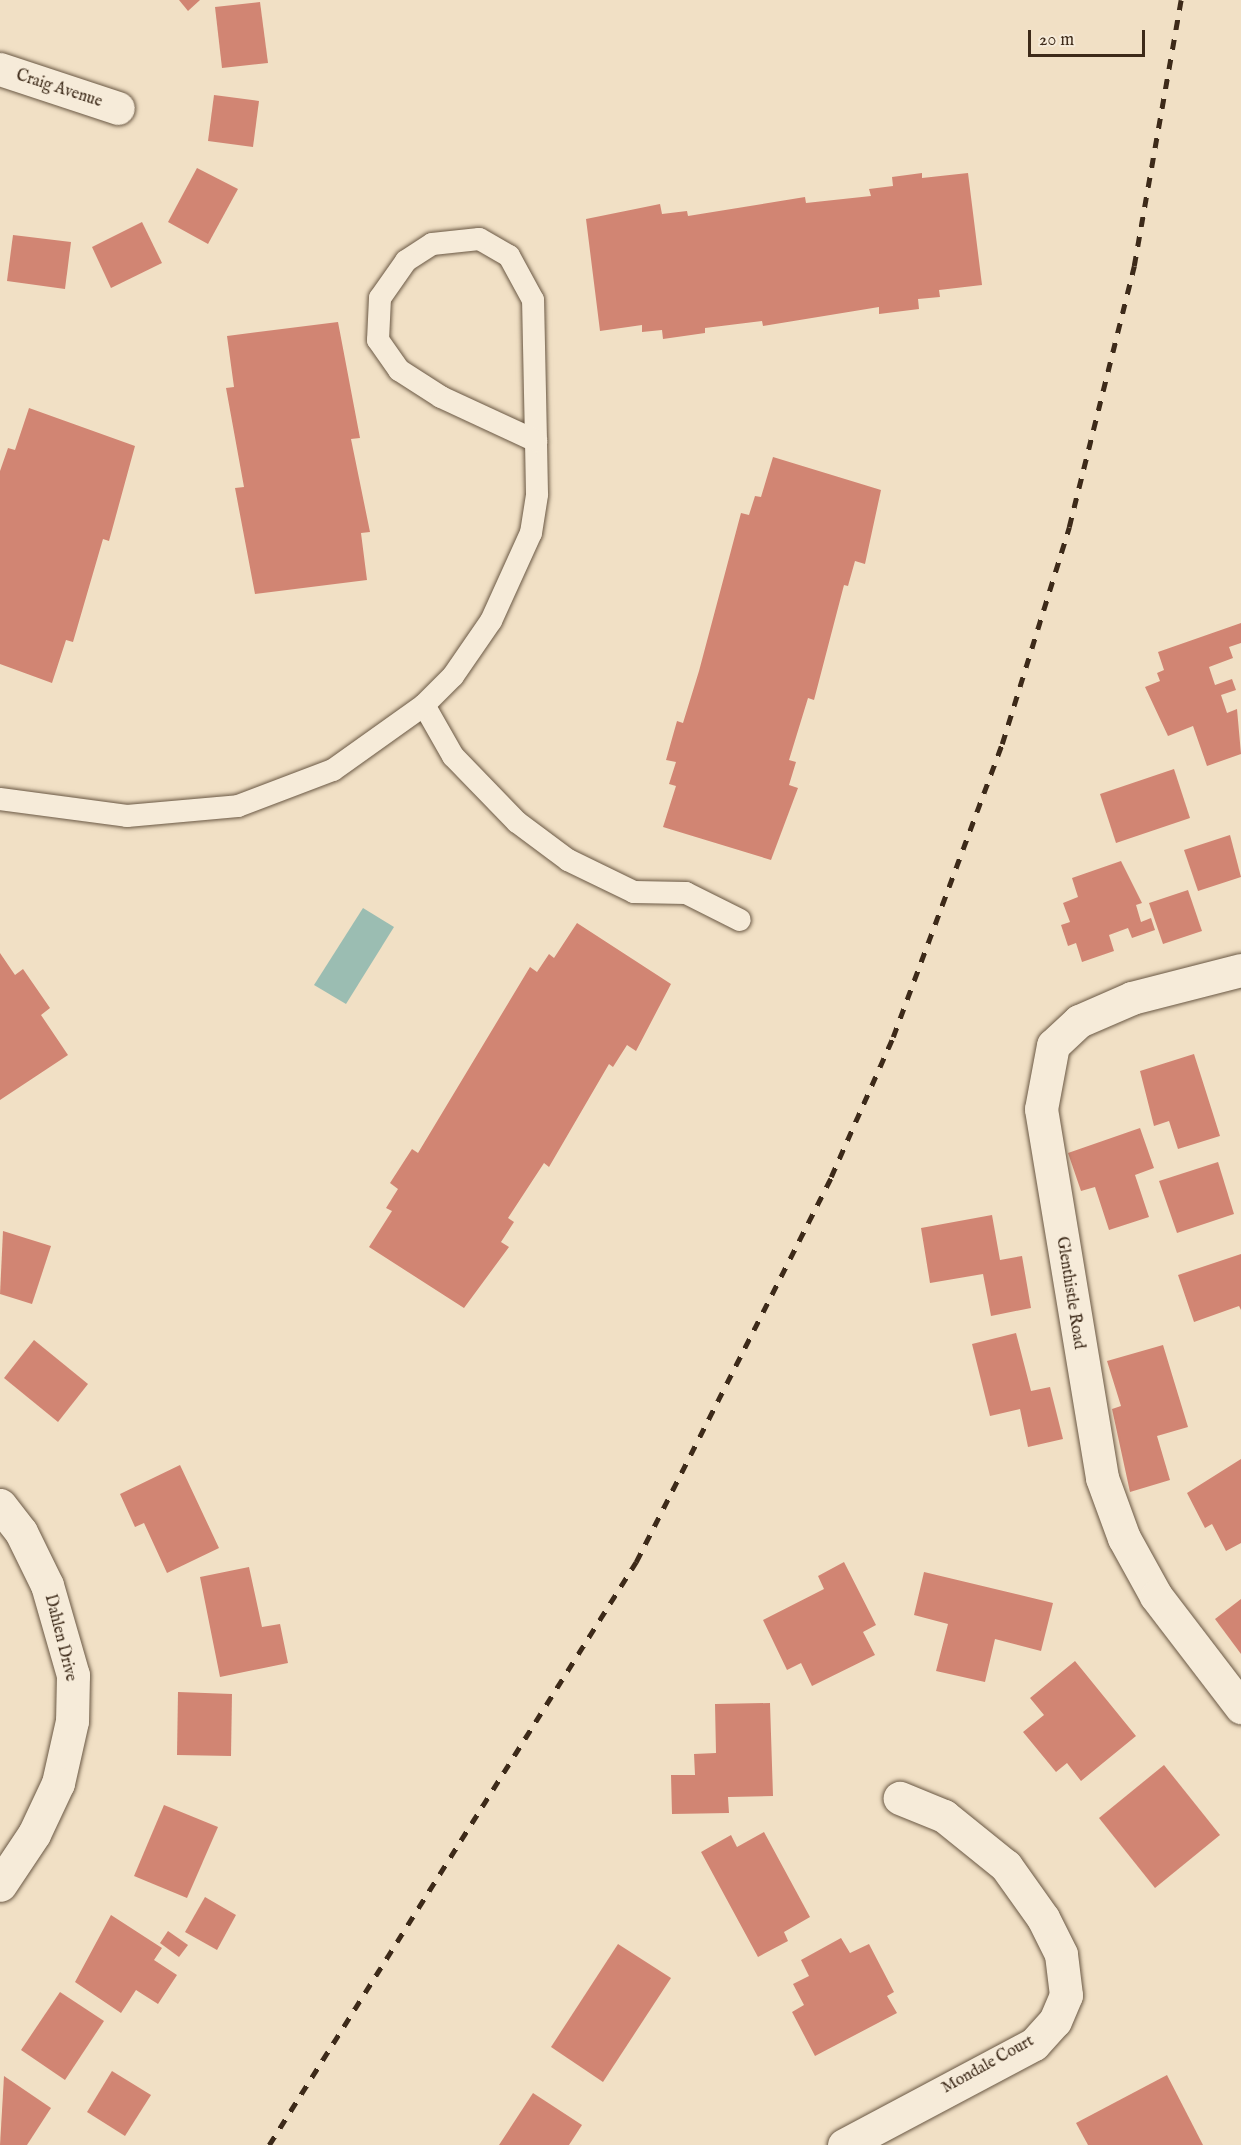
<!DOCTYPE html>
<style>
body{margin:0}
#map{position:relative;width:1241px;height:2145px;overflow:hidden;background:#f1e0c5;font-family:"IM FELL English",serif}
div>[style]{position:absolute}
.water>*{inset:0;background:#9bbdb2}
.building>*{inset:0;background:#d18573}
.roads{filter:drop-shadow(0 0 2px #6a5844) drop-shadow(0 0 2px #6a5844)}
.service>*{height:22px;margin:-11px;padding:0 11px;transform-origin:11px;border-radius:11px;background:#f6ebd9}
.minor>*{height:33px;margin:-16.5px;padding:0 16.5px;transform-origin:16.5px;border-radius:16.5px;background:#f6ebd9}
.rail>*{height:4.5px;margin-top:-2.25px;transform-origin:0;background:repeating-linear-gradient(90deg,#3d2a19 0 10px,transparent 0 20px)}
span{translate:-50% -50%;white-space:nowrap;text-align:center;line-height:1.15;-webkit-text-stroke:4.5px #f6ebd9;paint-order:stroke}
.street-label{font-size:16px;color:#3d2a19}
.scale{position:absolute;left:1028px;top:30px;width:117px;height:27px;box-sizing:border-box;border:3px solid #3d2a19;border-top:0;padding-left:8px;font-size:18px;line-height:21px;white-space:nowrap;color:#3d2a19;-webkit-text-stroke:4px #f6ebd9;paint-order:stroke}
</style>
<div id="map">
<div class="water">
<i style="clip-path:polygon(363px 908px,394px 927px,346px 1004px,314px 985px)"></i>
</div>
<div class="building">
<i style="clip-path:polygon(179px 0,200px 0,188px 11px)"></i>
<i style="clip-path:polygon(260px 2px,268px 63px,222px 68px,215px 7px)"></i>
<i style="clip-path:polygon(214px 95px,259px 101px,253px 147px,208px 141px)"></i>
<i style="clip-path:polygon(197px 168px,238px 189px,208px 244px,168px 222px)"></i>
<i style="clip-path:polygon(922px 173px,922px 178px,968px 173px,982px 285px,939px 290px,940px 297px,918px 299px,919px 309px,879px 314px,879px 307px,763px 326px,762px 321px,705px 328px,705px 333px,663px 339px,662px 330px,642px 332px,642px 325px,600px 331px,586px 219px,660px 204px,662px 214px,687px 211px,688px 216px,805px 197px,806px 203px,871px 196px,869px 189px,893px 186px,892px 177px)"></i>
<i style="clip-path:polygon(142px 222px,162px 263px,111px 288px,92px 247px)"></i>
<i style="clip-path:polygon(13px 235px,71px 242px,65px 289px,7px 281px)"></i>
<i style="clip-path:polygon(338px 322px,360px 438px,351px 439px,370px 532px,361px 533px,367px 580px,255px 594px,235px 488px,244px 487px,226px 388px,234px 387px,227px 336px)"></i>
<i style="clip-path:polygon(29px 408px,135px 446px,109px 541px,103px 539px,73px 642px,66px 640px,52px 683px,0 664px,0 471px,8px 448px,15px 450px)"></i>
<i style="clip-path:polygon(773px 457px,881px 490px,865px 564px,855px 561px,848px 586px,844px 585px,814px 700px,808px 698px,789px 760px,796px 762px,789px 785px,798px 788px,771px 860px,663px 827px,676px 786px,669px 784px,676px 762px,666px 760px,677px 721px,683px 723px,699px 671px,741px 513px,749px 515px,755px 496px,761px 497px)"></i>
<i style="clip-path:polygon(1241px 623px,1241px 643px,1229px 647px,1233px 658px,1209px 667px,1215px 685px,1232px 679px,1236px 690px,1221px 695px,1227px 713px,1237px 709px,1241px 754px,1207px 766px,1193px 726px,1168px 736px,1145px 687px,1160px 681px,1157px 673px,1164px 670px,1158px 652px)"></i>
<i style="clip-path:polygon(1174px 769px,1190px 818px,1116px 843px,1100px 794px)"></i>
<i style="clip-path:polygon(1230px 835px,1241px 877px,1198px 891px,1184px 850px)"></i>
<i style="clip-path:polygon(1121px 861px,1142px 903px,1136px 905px,1141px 922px,1151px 918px,1155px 930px,1132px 938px,1128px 928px,1109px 935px,1114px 951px,1082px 962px,1076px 943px,1068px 946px,1061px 925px,1070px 922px,1063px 903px,1078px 897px,1072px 878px)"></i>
<i style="clip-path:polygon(1188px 890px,1202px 931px,1163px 944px,1149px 903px)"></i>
<i style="clip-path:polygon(577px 923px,671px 984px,636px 1051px,627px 1045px,613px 1067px,609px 1064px,549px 1167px,544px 1163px,508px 1218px,514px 1222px,501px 1242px,509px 1247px,464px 1308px,369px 1247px,392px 1211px,386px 1208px,398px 1189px,390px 1183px,412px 1149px,418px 1153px,530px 967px,537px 972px,549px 954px,554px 958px)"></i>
<i style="clip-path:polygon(0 953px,15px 975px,23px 969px,50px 1008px,41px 1015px,68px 1055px,0 1100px)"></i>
<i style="clip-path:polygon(1194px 1054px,1220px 1136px,1178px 1149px,1169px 1121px,1154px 1126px,1140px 1071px)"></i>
<i style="clip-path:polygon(1140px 1128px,1154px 1168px,1135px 1175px,1149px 1217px,1109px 1230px,1095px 1187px,1081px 1191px,1068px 1153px)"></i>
<i style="clip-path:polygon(1218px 1162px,1234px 1214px,1177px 1233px,1159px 1181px)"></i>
<i style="clip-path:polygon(992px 1215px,1000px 1260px,1022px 1256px,1031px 1308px,991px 1316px,983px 1274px,930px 1283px,921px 1228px)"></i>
<i style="clip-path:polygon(3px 1231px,51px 1246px,32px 1304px,0 1294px)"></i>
<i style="clip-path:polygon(1241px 1254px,1241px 1310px,1239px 1306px,1194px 1322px,1178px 1275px)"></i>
<i style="clip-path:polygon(1016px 1333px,1031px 1391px,1050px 1387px,1063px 1439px,1028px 1447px,1020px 1409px,990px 1416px,972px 1344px)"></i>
<i style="clip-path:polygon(34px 1340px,88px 1384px,58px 1422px,4px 1378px)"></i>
<i style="clip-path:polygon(1163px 1345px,1188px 1427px,1157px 1436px,1170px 1480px,1130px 1492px,1112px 1409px,1121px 1406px,1107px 1361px)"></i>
<i style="clip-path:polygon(1241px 1459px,1241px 1543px,1226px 1551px,1212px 1524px,1205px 1528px,1187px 1493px)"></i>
<i style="clip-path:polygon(180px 1465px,219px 1548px,167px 1573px,144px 1523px,135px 1527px,120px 1494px)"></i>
<i style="clip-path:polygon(844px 1562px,876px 1625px,863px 1632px,875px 1655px,812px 1686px,801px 1663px,787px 1670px,763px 1620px,824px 1589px,818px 1576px)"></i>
<i style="clip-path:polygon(249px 1567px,262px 1627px,280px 1624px,288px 1663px,220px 1677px,200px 1577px)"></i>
<i style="clip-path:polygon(924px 1572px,1053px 1603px,1041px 1651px,995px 1639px,985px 1682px,936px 1671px,948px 1624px,914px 1615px)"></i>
<i style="clip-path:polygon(1241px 1599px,1241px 1654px,1215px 1619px)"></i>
<i style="clip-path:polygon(1075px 1661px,1136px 1736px,1081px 1781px,1067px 1763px,1056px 1772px,1023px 1732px,1044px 1715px,1030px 1698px)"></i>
<i style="clip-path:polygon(178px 1692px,232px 1694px,231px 1756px,177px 1755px)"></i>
<i style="clip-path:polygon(770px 1703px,773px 1796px,728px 1797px,729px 1813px,672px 1814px,671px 1775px,695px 1775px,694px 1754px,716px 1753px,715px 1704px)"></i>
<i style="clip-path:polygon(1164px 1765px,1220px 1835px,1155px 1888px,1099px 1818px)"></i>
<i style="clip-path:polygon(164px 1805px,218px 1827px,187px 1898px,134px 1876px)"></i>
<i style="clip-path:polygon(764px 1832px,810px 1917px,784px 1932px,788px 1941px,758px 1957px,701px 1852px,731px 1835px,737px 1847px)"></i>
<i style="clip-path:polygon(205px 1897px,236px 1915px,217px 1950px,185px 1932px)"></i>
<i style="clip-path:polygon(111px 1915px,162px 1948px,154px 1960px,177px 1975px,158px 2004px,136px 1990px,121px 2013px,75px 1982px)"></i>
<i style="clip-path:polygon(168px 1931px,188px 1945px,179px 1957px,160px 1943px)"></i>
<i style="clip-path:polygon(841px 1938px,850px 1953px,869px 1944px,894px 1992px,887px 1996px,897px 2013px,815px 2056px,792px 2012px,804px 2005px,793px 1984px,809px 1976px,801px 1960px)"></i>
<i style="clip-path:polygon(618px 1944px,671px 1978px,603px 2082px,551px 2047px)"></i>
<i style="clip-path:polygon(60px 1992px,104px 2021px,65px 2080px,21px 2050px)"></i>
<i style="clip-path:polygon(112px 2071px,151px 2095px,125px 2136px,87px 2112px)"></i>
<i style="clip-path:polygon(1167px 2075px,1203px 2145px,1088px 2145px,1076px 2123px)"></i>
<i style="clip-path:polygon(4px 2076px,51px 2108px,27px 2145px,0 2145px)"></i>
<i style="clip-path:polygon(533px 2093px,582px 2125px,569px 2145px,499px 2145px)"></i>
</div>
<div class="roads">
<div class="service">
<i style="left:424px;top:705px;width:59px;rotate:60.4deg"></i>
<i style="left:453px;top:756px;width:92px;rotate:45.9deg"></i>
<i style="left:517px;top:822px;width:64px;rotate:36.7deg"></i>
<i style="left:568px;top:860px;width:73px;rotate:25.9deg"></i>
<i style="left:634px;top:892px;width:52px;rotate:1.1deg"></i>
<i style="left:686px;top:893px;width:60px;rotate:26.6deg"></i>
<i style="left:0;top:799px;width:128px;rotate:7.6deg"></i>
<i style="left:127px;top:816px;width:111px;rotate:-5.1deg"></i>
<i style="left:238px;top:806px;width:102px;rotate:-20.8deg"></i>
<i style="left:333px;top:770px;width:112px;rotate:-35.5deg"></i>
<i style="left:424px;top:705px;width:41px;rotate:-45deg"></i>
<i style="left:453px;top:676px;width:67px;rotate:-55.4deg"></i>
<i style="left:491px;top:621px;width:97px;rotate:-65.6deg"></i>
<i style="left:531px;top:533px;width:39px;rotate:-81deg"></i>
<i style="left:537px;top:494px;width:53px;rotate:-91.1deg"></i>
<i style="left:536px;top:441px;width:141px;rotate:-91.2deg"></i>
<i style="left:533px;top:300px;width:50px;rotate:-118.6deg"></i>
<i style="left:509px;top:256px;width:34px;rotate:-150deg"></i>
<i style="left:479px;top:239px;width:47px;rotate:173.9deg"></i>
<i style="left:432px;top:244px;width:31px;rotate:147deg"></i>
<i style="left:406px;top:261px;width:45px;rotate:125.1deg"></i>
<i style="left:380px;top:298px;width:42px;rotate:92.7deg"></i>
<i style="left:378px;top:340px;width:37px;rotate:55deg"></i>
<i style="left:399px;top:370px;width:50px;rotate:32.7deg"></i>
<i style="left:441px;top:397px;width:105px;rotate:24.9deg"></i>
</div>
<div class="minor">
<i style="left:0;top:69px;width:124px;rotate:18.3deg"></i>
<i style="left:1241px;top:970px;width:113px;rotate:165.6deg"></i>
<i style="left:1132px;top:998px;width:58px;rotate:156.5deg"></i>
<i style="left:1079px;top:1021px;width:35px;rotate:137deg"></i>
<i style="left:1053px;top:1045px;width:65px;rotate:100.6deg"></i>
<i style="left:1041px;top:1109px;width:374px;rotate:80.6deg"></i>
<i style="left:1102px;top:1478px;width:64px;rotate:69.9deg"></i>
<i style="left:1124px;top:1538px;width:66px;rotate:61.1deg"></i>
<i style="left:1156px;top:1596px;width:140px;rotate:52.6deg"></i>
<i style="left:0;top:1505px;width:34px;rotate:52deg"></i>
<i style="left:21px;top:1532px;width:59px;rotate:63.9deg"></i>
<i style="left:47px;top:1585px;width:94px;rotate:73.9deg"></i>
<i style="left:73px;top:1675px;width:46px;rotate:91.2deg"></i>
<i style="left:72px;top:1721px;width:64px;rotate:102.7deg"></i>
<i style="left:58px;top:1783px;width:56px;rotate:115.2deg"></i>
<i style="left:34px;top:1834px;width:61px;rotate:123.7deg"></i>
<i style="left:844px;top:2145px;width:215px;rotate:-28deg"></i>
<i style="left:1034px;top:2044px;width:31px;rotate:-48deg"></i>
<i style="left:1055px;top:2021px;width:28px;rotate:-67deg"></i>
<i style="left:1066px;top:1995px;width:41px;rotate:-97deg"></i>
<i style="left:1061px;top:1954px;width:40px;rotate:-116.6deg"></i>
<i style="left:1043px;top:1918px;width:64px;rotate:-125.4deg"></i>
<i style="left:1006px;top:1866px;width:80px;rotate:-141.1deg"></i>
<i style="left:944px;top:1816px;width:48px;rotate:-157.8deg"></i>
</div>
</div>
<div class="rail">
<i style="left:269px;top:2145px;width:689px;rotate:-57.81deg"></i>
<i style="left:636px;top:1562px;width:432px;rotate:-63.1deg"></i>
<i style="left:831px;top:1177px;width:153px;rotate:-66.1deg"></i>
<i style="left:893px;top:1037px;width:313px;rotate:-69.6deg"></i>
<i style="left:1002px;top:744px;width:227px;rotate:-72.8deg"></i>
<i style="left:1069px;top:527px;width:269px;rotate:-76deg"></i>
<i style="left:1134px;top:266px;width:270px;rotate:-80deg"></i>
</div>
<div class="street-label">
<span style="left:59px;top:89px;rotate:18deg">Craig Avenue</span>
<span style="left:1070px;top:1293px;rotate:81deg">Glenthistle Road</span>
<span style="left:60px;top:1638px;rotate:76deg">Dahlen Drive</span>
<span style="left:988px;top:2065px;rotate:-29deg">Mondale Court</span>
</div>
<div class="scale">20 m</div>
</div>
